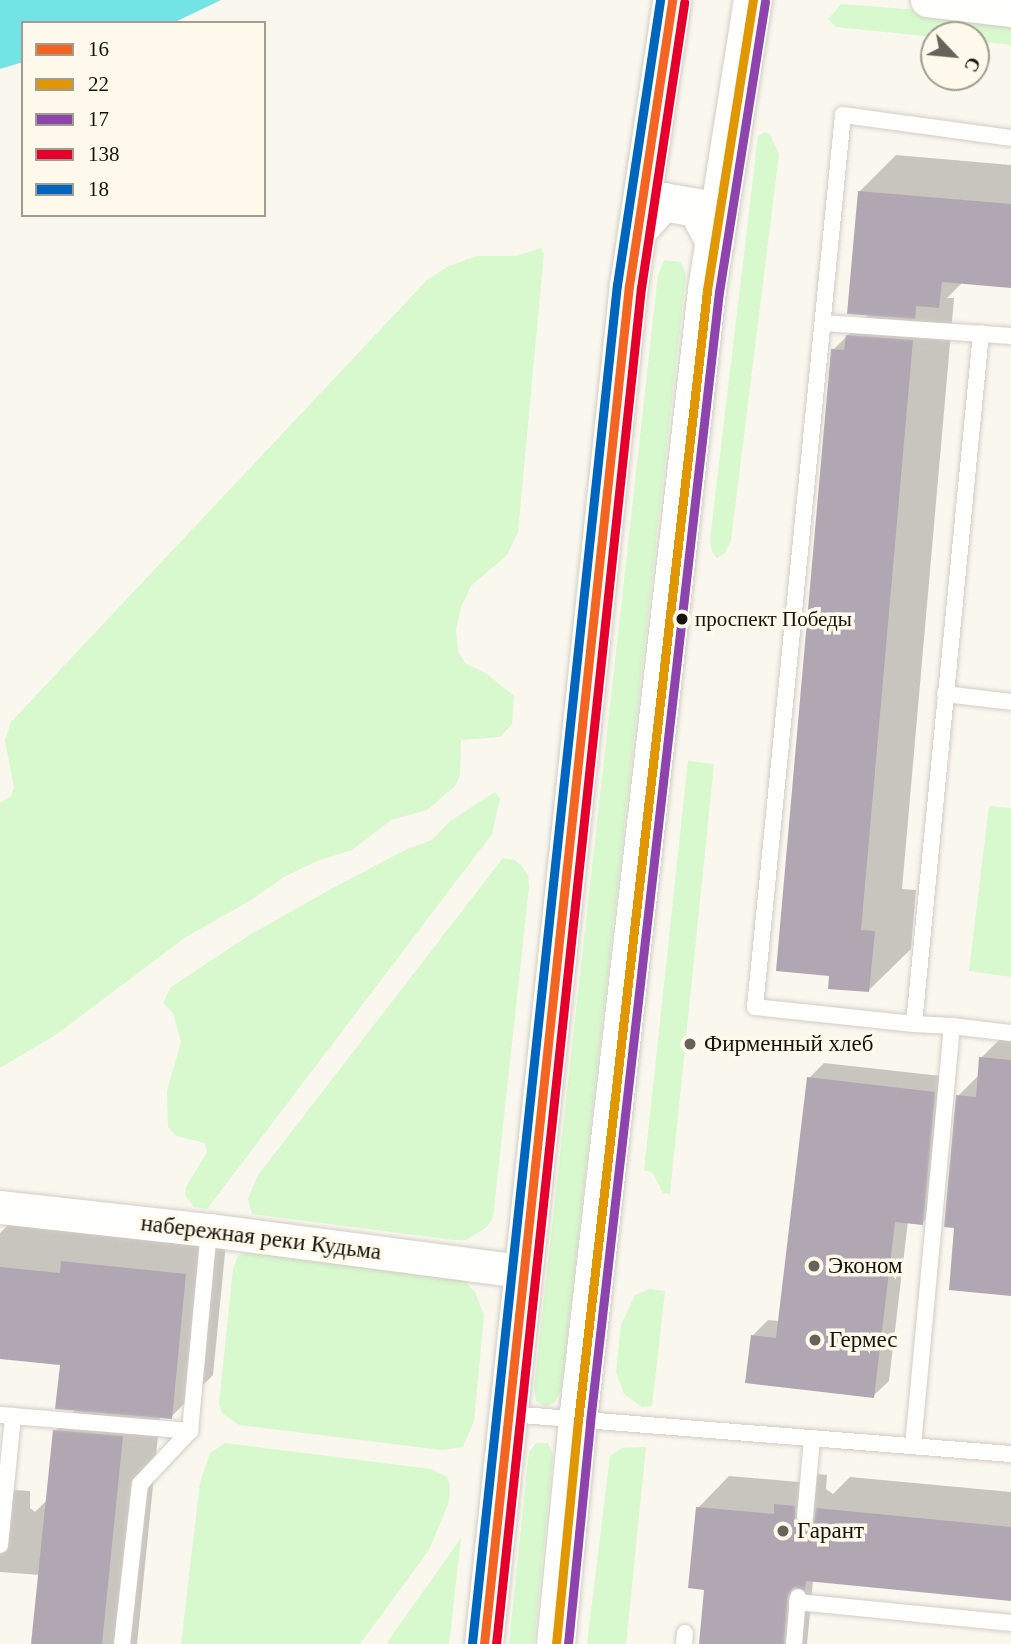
<!DOCTYPE html>
<meta charset="utf-8">
<style>
body{margin:0}
#map{position:relative;width:1011px;height:1644px;overflow:hidden;background:#faf7ef;font-family:Georgia,serif}
div>[style]{position:absolute}
.green>*{inset:0;background:#d8f8cd}
.water>*{inset:0;background:#73e4e5}
.shadow>*{inset:0;background:#0003}
.building>*{inset:0;background:#b1a7b2}
.roads{filter:drop-shadow(0 0 2px #d0cdc5) drop-shadow(0 0 2px #d0cdc5)}
.lane>*{height:16px;margin:-8px;padding:0 8px;transform-origin:8px;border-radius:8px;background:#fefefd}
.street>*{height:33px;margin:-16.5px;padding:0 16.5px;transform-origin:16.5px;border-radius:16.5px;background:#fefefd}
.secondary>*{height:38px;margin:-19px;padding:0 19px;transform-origin:19px;border-radius:19px;background:#fefefd}
.bus-1>*{height:9px;margin:-4.5px;padding:0 4.5px;transform-origin:4.5px;border-radius:4.5px;background:#f26522}
.bus-2>*{height:9px;margin:-4.5px;padding:0 4.5px;transform-origin:4.5px;border-radius:4.5px;background:#e09701}
.bus-3>*{height:9px;margin:-4.5px;padding:0 4.5px;transform-origin:4.5px;border-radius:4.5px;background:#8e44ad}
.bus-4>*{height:9px;margin:-4.5px;padding:0 4.5px;transform-origin:4.5px;border-radius:4.5px;background:#e4002b}
.bus-5>*{height:9px;margin:-4.5px;padding:0 4.5px;transform-origin:4.5px;border-radius:4.5px;background:#0065bd}
.dots>*{width:19px;height:19px;translate:-50% -50%;box-sizing:border-box;border:4px solid #fef9eb;border-radius:50%}
span{translate:-50% -50%;white-space:nowrap;text-align:center;line-height:1.15;-webkit-text-stroke:7px #fef9eb;paint-order:stroke}
.bus-label{font-size:21px;color:#16130b}
.left{translate:0 -50%;text-align:left}
.poi-label{font-size:23px;color:#16130b}
.street-label{font-size:23px;color:#16130b}
.legend{position:absolute;left:21px;top:21px;width:245px;height:196px;box-sizing:border-box;background:#fef9eb;border:2px solid #a19d91;margin:0;padding:9px 12px;list-style:none;font-size:21px;color:#16130b}
.legend li{display:flex;align-items:center;gap:14px;height:35px}
.legend b{width:35px;border:2px solid #a19d91}
.north{position:absolute;left:920px;top:21px;width:70px;height:70px;box-sizing:border-box;background:#fef9eb;border:2px solid #a19d91;border-radius:50%;rotate:116deg;font-size:19px;font-weight:700;line-height:28px;text-align:center;color:#16130b}
.north::after{content:'';display:block;margin:auto;width:24px;height:32px;background:#66635b;clip-path:polygon(50% 0,100% 100%,50% 72%,0 100%)}
</style>
<div id="map">
<div class="green">
<i style="clip-path:polygon(841px 4px,1011px 17px,1011px 45px,976px 41px,976px 35px,934px 37px,836px 27px,828px 19px)"></i>
<i style="clip-path:polygon(764px 132px,770px 134px,779px 154px,731px 540px,725px 553px,717px 558px,712px 552px,710px 540px,758px 136px)"></i>
<i style="clip-path:polygon(541px 248px,544px 253px,518px 532px,507px 555px,471px 586px,461px 607px,456px 630px,458px 651px,465px 663px,487px 674px,514px 696px,512px 724px,500px 737px,461px 740px,460px 775px,455px 786px,427px 810px,391px 820px,352px 850px,317px 861px,284px 877px,253px 899px,186px 937px,57px 1034px,0 1068px,0 803px,11px 796px,14px 788px,5px 740px,11px 722px,427px 280px,447px 267px,477px 256px,516px 256px)"></i>
<i style="clip-path:polygon(664px 260px,681px 262px,686px 275px,561px 1390px,555px 1402px,545px 1407px,536px 1401px,534px 1388px,658px 275px)"></i>
<i style="clip-path:polygon(688px 761px,714px 764px,670px 1194px,663px 1193px,653px 1173px,644px 1170px)"></i>
<i style="clip-path:polygon(495px 792px,500px 799px,492px 834px,207px 1209px,194px 1207px,185px 1195px,186px 1187px,207px 1152px,205px 1143px,176px 1136px,168px 1127px,167px 1091px,181px 1042px,173px 1013px,163px 1003px,171px 987px,248px 936px,331px 889px,407px 849px,432px 840px,450px 821px)"></i>
<i style="clip-path:polygon(989px 806px,1011px 808px,1011px 977px,969px 971px)"></i>
<i style="clip-path:polygon(503px 858px,514px 860px,522px 866px,528px 875px,529px 887px,493px 1218px,487px 1227px,466px 1240px,454px 1240px,252px 1214px,248px 1199px,258px 1175px)"></i>
<i style="clip-path:polygon(255px 1251px,462px 1279px,475px 1292px,484px 1315px,474px 1421px,463px 1447px,441px 1450px,239px 1425px,222px 1413px,219px 1404px,233px 1269px,238px 1256px)"></i>
<i style="clip-path:polygon(650px 1289px,665px 1291px,652px 1406px,642px 1407px,624px 1394px,616px 1372px,621px 1325px,635px 1295px)"></i>
<i style="clip-path:polygon(225px 1443px,431px 1469px,447px 1477px,450px 1485px,449px 1502px,429px 1550px,360px 1644px,181px 1644px,200px 1483px,210px 1453px)"></i>
<i style="clip-path:polygon(536px 1443px,548px 1443px,553px 1455px,534px 1644px,509px 1644px,529px 1452px)"></i>
<i style="clip-path:polygon(646px 1447px,626px 1644px,587px 1644px,610px 1456px,622px 1448px)"></i>
<i style="clip-path:polygon(461px 1538px,449px 1644px,386px 1644px)"></i>
</div>
<div class="water">
<i style="clip-path:polygon(0 0,221px 0,173px 23px,23px 23px,23px 62px,0 69px)"></i>
</div>
<div class="shadow">
<i style="clip-path:polygon(896px 155px,1011px 165px,1011px 286px,963px 282px,947px 298px,954px 298px,902px 889px,916px 890px,911px 949px,869px 990px,830px 974px,833px 350px,869px 314px,859px 192px)"></i>
<i style="clip-path:polygon(1011px 1028px,1011px 1295px,956px 1227px,958px 1096px,980px 1074px,981px 1058px)"></i>
<i style="clip-path:polygon(824px 1063px,950px 1077px,938px 1207px,922px 1223px,908px 1221px,889px 1381px,873px 1396px,753px 1335px,768px 1320px,780px 1321px,809px 1078px)"></i>
<i style="clip-path:polygon(11px 1222px,227px 1233px,213px 1375px,171px 1417px,160px 1416px,137px 1644px,33px 1644px,40px 1575px,0 1572px,0 1489px,30px 1491px,30px 1508px,35px 1512px,48px 1499px,55px 1431px,76px 1409px,62px 1364px,0 1357px,0 1233px)"></i>
<i style="clip-path:polygon(808px 1473px,827px 1475px,826px 1489px,833px 1494px,850px 1477px,1011px 1492px,1011px 1599px,813px 1580px,807px 1644px,701px 1644px,706px 1588px,698px 1508px,729px 1476px,799px 1482px)"></i>
</div>
<div class="building">
<i style="clip-path:polygon(858px 191px,1011px 204px,1011px 288px,942px 282px,939px 308px,916px 306px,915px 319px,847px 314px)"></i>
<i style="clip-path:polygon(846px 335px,913px 340px,861px 930px,875px 931px,869px 992px,828px 989px,829px 976px,776px 971px,831px 349px,844px 350px)"></i>
<i style="clip-path:polygon(979px 1057px,1011px 1060px,1011px 1296px,949px 1290px,954px 1228px,944px 1227px,956px 1095px,976px 1097px)"></i>
<i style="clip-path:polygon(807px 1077px,935px 1092px,923px 1225px,895px 1222px,874px 1398px,745px 1383px,751px 1335px,776px 1338px)"></i>
<i style="clip-path:polygon(61px 1261px,186px 1274px,172px 1419px,55px 1409px,60px 1365px,0 1359px,0 1267px,60px 1273px)"></i>
<i style="clip-path:polygon(53px 1430px,123px 1436px,102px 1644px,31px 1644px)"></i>
<i style="clip-path:polygon(774px 1504px,795px 1506px,795px 1521px,803px 1527px,814px 1522px,816px 1508px,1011px 1527px,1011px 1601px,806px 1581px,805px 1590px,794px 1587px,788px 1595px,784px 1644px,699px 1644px,704px 1590px,688px 1588px,696px 1507px,774px 1514px)"></i>
</div>
<div class="roads">
<div class="lane">
<i style="left:824px;top:323px;width:187px;rotate:4deg"></i>
<i style="left:945px;top:694px;width:66px;rotate:6.9deg"></i>
<i style="left:914px;top:1024px;width:160px;rotate:-173.9deg"></i>
<i style="left:755px;top:1007px;width:896px;rotate:-84.37deg"></i>
<i style="left:843px;top:115px;width:170px;rotate:7.8deg"></i>
<i style="left:952px;top:1026px;width:59px;rotate:6.8deg"></i>
<i style="left:509px;top:1414px;width:504px;rotate:4.56deg"></i>
<i style="left:0;top:1415px;width:191px;rotate:4.8deg"></i>
<i style="left:913px;top:1446px;width:422px;rotate:-84.7deg"></i>
<i style="left:952px;top:1026px;width:38px;rotate:-177deg"></i>
<i style="left:914px;top:1024px;width:694px;rotate:-84.46deg"></i>
<i style="left:805px;top:1517px;width:78px;rotate:-84.9deg"></i>
<i style="left:0;top:1545px;width:130px;rotate:-84.2deg"></i>
<i style="left:797px;top:1602px;width:215px;rotate:5.6deg"></i>
<i style="left:122px;top:1644px;width:161px;rotate:-83.6deg"></i>
<i style="left:140px;top:1484px;width:73px;rotate:-46.7deg"></i>
<i style="left:190px;top:1431px;width:202px;rotate:-84.6deg"></i>
<i style="left:684px;top:1644px;width:11px;rotate:-85deg"></i>
<i style="left:794px;top:1644px;width:47px;rotate:-85.1deg"></i>
</div>
<div class="street">
<i style="left:927px;top:0;width:85px;rotate:6.8deg"></i>
<i style="left:0;top:1207px;width:210px;rotate:6.3deg"></i>
<i style="left:209px;top:1230px;width:316px;rotate:7.5deg"></i>
</div>
<div class="secondary">
<i style="left:638px;top:230px;width:38px;rotate:-48deg"></i>
<i style="left:663px;top:202px;width:35px;rotate:10deg"></i>
<i style="left:697px;top:208px;width:38px;rotate:62deg"></i>
<i style="left:484px;top:1644px;width:1366px;rotate:-83.91deg"></i>
<i style="left:629px;top:286px;width:289px;rotate:-81.4deg"></i>
<i style="left:556px;top:1644px;width:224px;rotate:-84.4deg"></i>
<i style="left:578px;top:1421px;width:1138px;rotate:-83.49deg"></i>
<i style="left:707px;top:290px;width:294px;rotate:-81deg"></i>
</div>
</div>
<div class="bus-1">
<i style="left:484px;top:1644px;width:1366px;rotate:-83.91deg"></i>
<i style="left:629px;top:286px;width:289px;rotate:-81.4deg"></i>
</div>
<div class="bus-2">
<i style="left:556px;top:1644px;width:224px;rotate:-84.4deg"></i>
<i style="left:578px;top:1421px;width:1138px;rotate:-83.49deg"></i>
<i style="left:707px;top:290px;width:294px;rotate:-81deg"></i>
</div>
<div class="bus-3">
<i style="left:568px;top:1644px;width:223px;rotate:-84.3deg"></i>
<i style="left:590px;top:1422px;width:1137px;rotate:-83.49deg"></i>
<i style="left:719px;top:292px;width:294px;rotate:-81deg"></i>
</div>
<div class="bus-4">
<i style="left:496px;top:1644px;width:1364px;rotate:-83.9deg"></i>
<i style="left:641px;top:288px;width:289px;rotate:-81.4deg"></i>
</div>
<div class="bus-5">
<i style="left:472px;top:1643px;width:1366px;rotate:-83.91deg"></i>
<i style="left:617px;top:285px;width:288px;rotate:-81.4deg"></i>
</div>
<div class="dots">
<i style="left:682px;top:619px;background:#16130b"></i>
<i style="left:690px;top:1044px;background:#66635b"></i>
<i style="left:814px;top:1266px;background:#66635b"></i>
<i style="left:815px;top:1340px;background:#66635b"></i>
<i style="left:783px;top:1531px;background:#66635b"></i>
</div>
<div class="bus-label">
<span class="left" style="left:695px;top:619px">проспект Победы</span>
</div>
<div class="poi-label">
<span class="left" style="left:704px;top:1044px">Фирменный хлеб</span>
<span class="left" style="left:828px;top:1266px">Эконом</span>
<span class="left" style="left:829px;top:1340px">Гермес</span>
<span class="left" style="left:797px;top:1531px">Гарант</span>
</div>
<div class="street-label">
<span style="left:261px;top:1238px;rotate:7deg">набережная реки Кудьма</span>
</div>
<ul class="legend">
<li><b style="height:9px;background:#f26522"></b>16</li>
<li><b style="height:9px;background:#e09701"></b>22</li>
<li><b style="height:9px;background:#8e44ad"></b>17</li>
<li><b style="height:9px;background:#e4002b"></b>138</li>
<li><b style="height:9px;background:#0065bd"></b>18</li>
</ul>
<div class="north">С</div>
</div>
